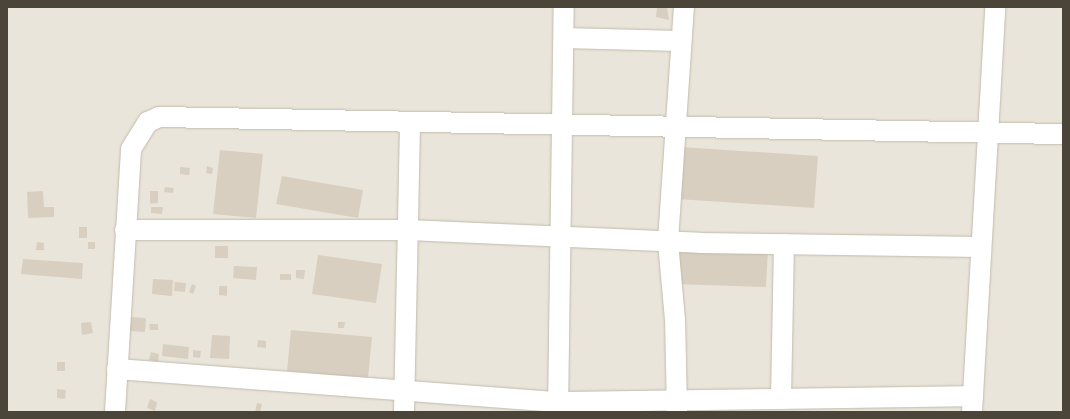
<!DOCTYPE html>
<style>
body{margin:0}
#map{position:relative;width:1070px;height:419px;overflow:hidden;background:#f6f3ec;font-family:Figtree,sans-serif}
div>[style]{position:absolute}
.residential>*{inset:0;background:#eae5da}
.building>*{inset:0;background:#d8cfc1}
.roads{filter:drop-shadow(0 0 1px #c2bbae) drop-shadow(0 0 1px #c2bbae)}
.street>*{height:20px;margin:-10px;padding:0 10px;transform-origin:10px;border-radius:10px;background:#fff}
span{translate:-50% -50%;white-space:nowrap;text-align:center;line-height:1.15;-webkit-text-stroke:3.5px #fff;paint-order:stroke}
.frame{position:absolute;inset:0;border:8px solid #4b4439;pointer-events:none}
</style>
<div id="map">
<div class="residential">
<i style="clip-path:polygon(7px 7px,1063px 7px,1063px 412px,7px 412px)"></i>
</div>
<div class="building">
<i style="clip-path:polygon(657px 7px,667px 7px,669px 20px,656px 17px)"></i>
<i style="clip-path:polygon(681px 147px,818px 156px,814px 208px,677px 199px)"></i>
<i style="clip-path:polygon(220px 150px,263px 154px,256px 218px,213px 214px)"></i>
<i style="clip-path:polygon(207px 166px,213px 168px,212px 174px,206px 173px)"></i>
<i style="clip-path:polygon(180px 167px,190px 168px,189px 175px,180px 174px)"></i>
<i style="clip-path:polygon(282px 176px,363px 190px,358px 218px,276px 204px)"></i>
<i style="clip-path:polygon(165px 187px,174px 188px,173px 193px,164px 192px)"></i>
<i style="clip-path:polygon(43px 191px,44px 207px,54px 207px,54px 217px,28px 218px,27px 192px)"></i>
<i style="clip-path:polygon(150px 191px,158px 191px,158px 203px,150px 204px)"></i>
<i style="clip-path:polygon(151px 207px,163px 207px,162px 214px,151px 213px)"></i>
<i style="clip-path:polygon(79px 227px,87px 227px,87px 238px,79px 238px)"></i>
<i style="clip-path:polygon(37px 242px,44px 243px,44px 250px,36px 250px)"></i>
<i style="clip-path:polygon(88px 242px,95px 242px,95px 249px,88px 249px)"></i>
<i style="clip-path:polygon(215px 246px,228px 246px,228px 258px,215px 258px)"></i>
<i style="clip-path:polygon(675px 247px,768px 250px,766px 287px,674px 284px)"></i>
<i style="clip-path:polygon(318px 255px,382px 264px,376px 303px,312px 294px)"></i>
<i style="clip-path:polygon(23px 259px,83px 263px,82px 279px,21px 274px)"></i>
<i style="clip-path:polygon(234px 266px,257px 267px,256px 280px,233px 278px)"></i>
<i style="clip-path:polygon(296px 270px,305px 270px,304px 279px,296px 278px)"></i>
<i style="clip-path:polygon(280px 274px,291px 274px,291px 280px,280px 280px)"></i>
<i style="clip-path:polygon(153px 279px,173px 280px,172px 296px,152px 294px)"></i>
<i style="clip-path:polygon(175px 282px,186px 283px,185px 292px,174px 291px)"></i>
<i style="clip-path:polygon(192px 284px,196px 286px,193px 294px,189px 292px)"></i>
<i style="clip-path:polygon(219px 286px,227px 286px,227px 296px,219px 295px)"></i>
<i style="clip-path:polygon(130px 317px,146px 318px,145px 332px,129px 331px)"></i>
<i style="clip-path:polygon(91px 322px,93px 333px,82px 335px,81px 323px)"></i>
<i style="clip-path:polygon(338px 322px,345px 322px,344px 328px,338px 328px)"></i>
<i style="clip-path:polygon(149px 324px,158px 324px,158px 330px,150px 330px)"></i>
<i style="clip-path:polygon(291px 330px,372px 337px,368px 378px,287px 371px)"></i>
<i style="clip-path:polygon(212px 335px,230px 336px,229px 359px,210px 358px)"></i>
<i style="clip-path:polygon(258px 340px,266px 341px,266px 348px,257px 347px)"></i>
<i style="clip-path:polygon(163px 344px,189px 347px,188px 359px,162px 356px)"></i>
<i style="clip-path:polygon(193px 350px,201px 351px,200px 358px,193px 357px)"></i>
<i style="clip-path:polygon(151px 352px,159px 354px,158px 362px,149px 360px)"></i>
<i style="clip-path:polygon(57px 362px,65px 362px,65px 371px,57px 371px)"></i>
<i style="clip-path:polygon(57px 389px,66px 390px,65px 399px,57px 398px)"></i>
<i style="clip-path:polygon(150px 399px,157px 402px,155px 411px,147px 408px)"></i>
<i style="clip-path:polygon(257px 403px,262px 404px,260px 412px,255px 412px)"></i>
</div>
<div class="roads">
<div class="street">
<i style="left:564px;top:38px;width:115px;rotate:1.5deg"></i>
<i style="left:125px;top:230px;width:283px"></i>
<i style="left:408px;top:230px;width:292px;rotate:2.5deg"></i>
<i style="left:700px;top:243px;width:281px;rotate:0.8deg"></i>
<i style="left:117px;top:369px;width:442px;rotate:4.3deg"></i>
<i style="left:558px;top:402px;width:415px;rotate:-0.8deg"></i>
<i style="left:781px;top:399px;width:155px;rotate:-88.9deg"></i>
<i style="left:115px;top:412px;width:263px;rotate:-86.5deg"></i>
<i style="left:131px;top:149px;width:32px;rotate:-58deg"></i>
<i style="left:148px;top:122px;width:12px;rotate:-24deg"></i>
<i style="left:159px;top:117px;width:904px;rotate:1.08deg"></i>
<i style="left:404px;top:412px;width:289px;rotate:-88.8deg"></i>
<i style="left:558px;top:412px;width:405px;rotate:-89.2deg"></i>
<i style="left:677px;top:412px;width:92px;rotate:-91.2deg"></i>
<i style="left:675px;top:320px;width:79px;rotate:-95.1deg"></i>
<i style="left:668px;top:241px;width:235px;rotate:-86.1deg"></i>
<i style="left:972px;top:412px;width:406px;rotate:-86.7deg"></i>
</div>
</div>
<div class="frame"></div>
</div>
